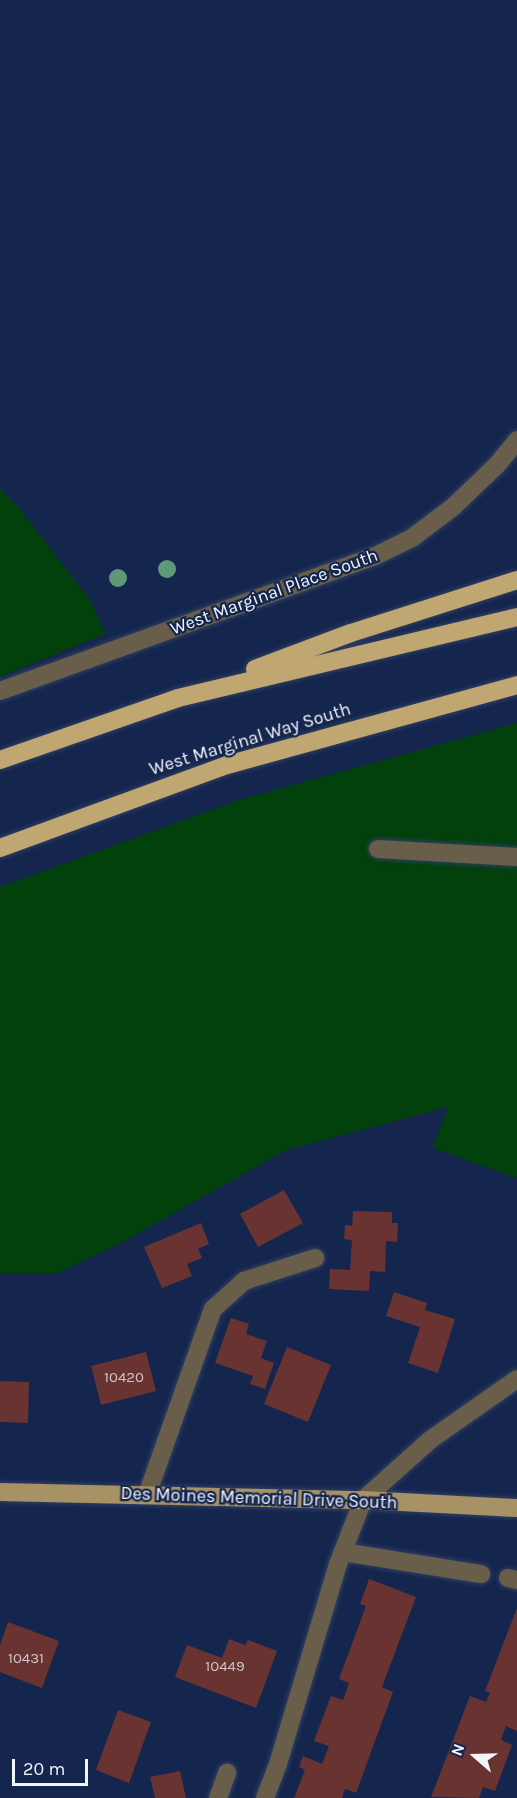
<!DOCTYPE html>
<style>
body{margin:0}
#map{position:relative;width:517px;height:1798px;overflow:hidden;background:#15264e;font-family:Karla,sans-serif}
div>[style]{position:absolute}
.green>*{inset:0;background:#02400c}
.building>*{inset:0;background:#683330}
.roads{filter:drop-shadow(0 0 2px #303f63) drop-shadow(0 0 2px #303f63)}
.minor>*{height:18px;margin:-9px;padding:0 9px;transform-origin:9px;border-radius:9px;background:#685e49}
.major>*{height:18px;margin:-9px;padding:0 9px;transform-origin:9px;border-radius:9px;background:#a79266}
.highway>*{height:18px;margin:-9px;padding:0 9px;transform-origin:9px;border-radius:9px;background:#c0a671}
.trees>*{width:18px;height:18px;margin:-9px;border-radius:50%;background:#5d9978}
span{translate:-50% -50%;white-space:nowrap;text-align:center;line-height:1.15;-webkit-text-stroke:4.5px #15264e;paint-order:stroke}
.number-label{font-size:15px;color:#d0c4c8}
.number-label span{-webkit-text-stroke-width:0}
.street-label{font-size:18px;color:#f2f5fa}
.north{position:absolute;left:445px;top:1726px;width:60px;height:60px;-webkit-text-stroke:4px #15264e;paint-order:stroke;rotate:290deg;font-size:16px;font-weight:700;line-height:24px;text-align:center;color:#f2f5fa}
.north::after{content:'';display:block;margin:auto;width:21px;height:27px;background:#f2f5fa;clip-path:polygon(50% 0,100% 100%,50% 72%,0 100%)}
.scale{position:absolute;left:12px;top:1759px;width:76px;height:27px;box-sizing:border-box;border:3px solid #f2f5fa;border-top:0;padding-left:8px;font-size:18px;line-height:21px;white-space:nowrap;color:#f2f5fa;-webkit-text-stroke:4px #15264e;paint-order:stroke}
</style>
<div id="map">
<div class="green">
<i style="clip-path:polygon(0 488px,24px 514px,90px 600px,105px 634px,0 677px)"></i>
<i style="clip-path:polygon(517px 723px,517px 1178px,433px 1148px,448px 1107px,286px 1150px,121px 1243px,58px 1273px,0 1274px,0 887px,239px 800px)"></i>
</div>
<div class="building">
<i style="clip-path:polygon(284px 1190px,303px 1223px,258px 1247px,240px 1214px)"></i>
<i style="clip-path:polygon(353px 1211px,392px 1212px,392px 1223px,398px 1223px,397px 1242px,386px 1241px,385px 1272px,370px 1271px,369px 1291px,329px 1289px,330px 1269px,350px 1270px,352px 1240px,344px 1239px,345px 1225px,352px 1226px)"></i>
<i style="clip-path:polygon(201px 1223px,209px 1244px,198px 1249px,202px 1258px,187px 1264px,192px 1276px,162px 1288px,144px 1247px)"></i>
<i style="clip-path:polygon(394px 1292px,427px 1303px,425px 1310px,455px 1319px,438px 1373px,408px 1363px,420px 1327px,386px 1316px)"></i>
<i style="clip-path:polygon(231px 1318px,249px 1324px,246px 1334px,267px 1341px,261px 1358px,274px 1363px,265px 1389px,250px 1384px,253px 1376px,215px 1363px)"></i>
<i style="clip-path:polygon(287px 1347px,331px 1365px,308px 1422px,264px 1404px)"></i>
<i style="clip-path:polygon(146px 1352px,156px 1391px,101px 1405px,91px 1366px)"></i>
<i style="clip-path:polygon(0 1381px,29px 1382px,28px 1423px,0 1422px)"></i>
<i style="clip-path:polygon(369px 1579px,416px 1597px,382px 1687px,393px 1692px,356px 1793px,345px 1789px,342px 1798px,294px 1798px,305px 1770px,299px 1767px,303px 1756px,322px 1764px,329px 1746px,314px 1741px,331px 1696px,343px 1700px,349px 1683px,339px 1679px,366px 1606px,360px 1604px)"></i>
<i style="clip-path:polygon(517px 1608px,517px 1731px,506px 1726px,501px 1740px,512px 1745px,495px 1791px,483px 1787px,479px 1798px,431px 1797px,470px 1696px,486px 1702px,490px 1693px,485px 1691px)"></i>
<i style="clip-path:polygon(8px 1622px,59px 1641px,42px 1688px,0 1672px,0 1645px)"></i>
<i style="clip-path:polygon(229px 1639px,245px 1645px,248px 1640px,277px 1651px,256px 1708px,175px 1677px,187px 1645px,222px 1658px)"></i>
<i style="clip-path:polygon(118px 1710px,151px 1722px,129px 1783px,96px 1770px)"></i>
<i style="clip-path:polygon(180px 1771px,186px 1798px,155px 1798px,150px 1777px)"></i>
</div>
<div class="roads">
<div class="minor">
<i style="left:0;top:691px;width:396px;rotate:-19.8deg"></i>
<i style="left:373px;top:557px;width:43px;rotate:-26deg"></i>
<i style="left:412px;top:538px;width:51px;rotate:-37.1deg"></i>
<i style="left:453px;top:507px;width:61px;rotate:-43.7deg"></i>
<i style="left:497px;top:465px;width:32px;rotate:-51deg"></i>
<i style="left:378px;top:849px;width:139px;rotate:3.3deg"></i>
<i style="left:147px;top:1495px;width:197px;rotate:-70.5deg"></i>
<i style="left:213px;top:1309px;width:42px;rotate:-42.1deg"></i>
<i style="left:244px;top:1281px;width:75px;rotate:-17.9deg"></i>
<i style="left:343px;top:1552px;width:140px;rotate:9.1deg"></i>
<i style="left:508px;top:1578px;width:9px;rotate:13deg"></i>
<i style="left:218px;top:1798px;width:27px;rotate:-70deg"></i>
<i style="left:265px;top:1798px;width:36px;rotate:-69deg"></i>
<i style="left:278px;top:1764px;width:209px;rotate:-73.3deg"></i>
<i style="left:338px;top:1564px;width:69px;rotate:-68.7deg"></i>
<i style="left:363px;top:1500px;width:90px;rotate:-41.8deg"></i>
<i style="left:430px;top:1440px;width:106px;rotate:-35deg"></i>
</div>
<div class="major">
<i style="left:0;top:1492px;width:363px;rotate:1.3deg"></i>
<i style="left:363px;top:1500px;width:154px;rotate:3deg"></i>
</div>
<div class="highway">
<i style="left:255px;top:669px;width:103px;rotate:-20.6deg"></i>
<i style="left:351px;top:633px;width:174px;rotate:-17.7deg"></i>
<i style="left:0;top:760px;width:188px;rotate:-19.2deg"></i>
<i style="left:178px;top:698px;width:349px;rotate:-13.4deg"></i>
<i style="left:0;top:848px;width:242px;rotate:-20.1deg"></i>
<i style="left:227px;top:765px;width:301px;rotate:-15.4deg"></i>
</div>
</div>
<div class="trees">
<i style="left:167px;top:569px"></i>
<i style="left:118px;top:578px"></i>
</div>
<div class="number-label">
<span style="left:124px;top:1378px">10420</span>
<span style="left:26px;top:1659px">10431</span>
<span style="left:225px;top:1667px">10449</span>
</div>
<div class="street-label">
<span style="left:274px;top:592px;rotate:-20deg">West Marginal Place South</span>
<span style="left:250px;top:739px;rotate:-17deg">West Marginal Way South</span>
<span style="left:259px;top:1498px;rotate:2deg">Des Moines Memorial Drive South</span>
</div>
<div class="north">N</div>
<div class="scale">20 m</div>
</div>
